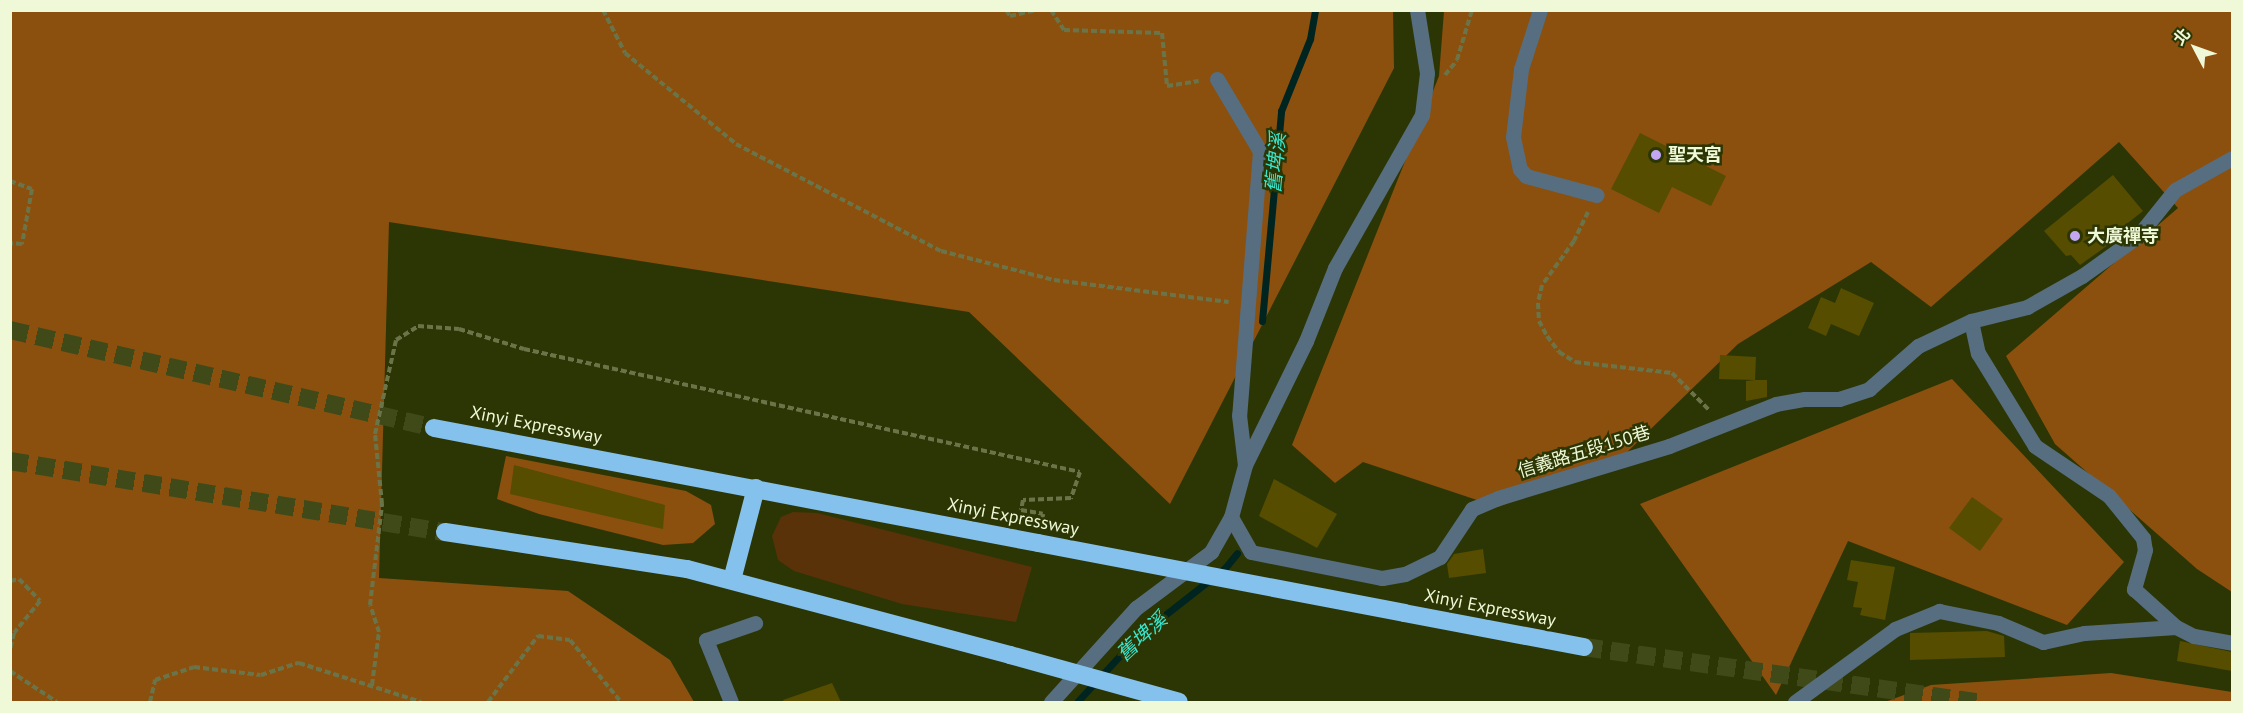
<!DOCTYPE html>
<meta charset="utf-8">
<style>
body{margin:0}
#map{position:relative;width:2243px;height:713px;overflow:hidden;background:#2c3604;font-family:"PT Sans","Noto Sans TC",sans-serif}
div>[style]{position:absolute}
.green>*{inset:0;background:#593209}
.forest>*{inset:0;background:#8b500e}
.stream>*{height:7px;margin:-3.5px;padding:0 3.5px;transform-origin:3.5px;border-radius:3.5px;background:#00241f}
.building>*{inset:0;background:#564d01}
.highway-tunnel>*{height:18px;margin-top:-9px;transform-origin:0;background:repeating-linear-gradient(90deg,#404a19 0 18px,transparent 0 27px)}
.path>*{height:4px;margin-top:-2px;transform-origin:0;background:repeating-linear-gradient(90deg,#6a7448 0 6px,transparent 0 9px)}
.minor>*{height:15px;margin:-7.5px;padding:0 7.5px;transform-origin:7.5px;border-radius:7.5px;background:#566e80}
.highway>*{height:18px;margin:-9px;padding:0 9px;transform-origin:9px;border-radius:9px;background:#85c1ed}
.highway-bridge>*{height:18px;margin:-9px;padding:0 9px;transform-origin:9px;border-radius:9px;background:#85c1ed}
.dots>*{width:16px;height:16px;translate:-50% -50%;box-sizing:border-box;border:3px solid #2c3604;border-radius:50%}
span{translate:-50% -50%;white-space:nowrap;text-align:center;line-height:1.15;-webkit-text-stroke:5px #2c3604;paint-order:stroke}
.poi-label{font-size:18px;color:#eff9d8;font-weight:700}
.left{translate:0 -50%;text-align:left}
.street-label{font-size:18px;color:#eff9d8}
.water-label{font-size:20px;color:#3be5cd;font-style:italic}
.frame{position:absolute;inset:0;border:12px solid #eff9d8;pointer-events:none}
.north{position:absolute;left:2165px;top:18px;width:60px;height:60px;-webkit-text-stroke:4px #2c3604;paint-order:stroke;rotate:311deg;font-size:16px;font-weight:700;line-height:24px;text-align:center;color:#eff9d8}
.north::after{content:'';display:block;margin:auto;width:21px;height:27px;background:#eff9d8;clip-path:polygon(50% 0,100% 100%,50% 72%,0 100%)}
</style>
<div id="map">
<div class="green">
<i style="clip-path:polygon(793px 512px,817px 513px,1032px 567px,1016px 622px,902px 604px,794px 571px,778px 560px,772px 536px,781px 517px)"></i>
</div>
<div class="forest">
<i style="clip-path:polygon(1393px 10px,1394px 68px,1170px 504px,969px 312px,389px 222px,379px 578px,568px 591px,670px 660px,694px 702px,11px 702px,10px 11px)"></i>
<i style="clip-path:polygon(1444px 11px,2232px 11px,2232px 592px,2197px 569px,2055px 444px,2006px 356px,2178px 208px,2119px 142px,1931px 307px,1871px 262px,1738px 344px,1620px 459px,1498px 507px,1363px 462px,1335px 483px,1292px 445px,1439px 76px)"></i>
<i style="clip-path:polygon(1952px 379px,2124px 562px,2067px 625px,1848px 541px,1776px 695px,1640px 504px)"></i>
<i style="clip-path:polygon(506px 456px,686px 491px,711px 505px,715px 524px,693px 543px,663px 545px,539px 514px,497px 499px)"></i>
<i style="clip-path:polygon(2111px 673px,2232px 692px,2232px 702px,1885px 702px,1931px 685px)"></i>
</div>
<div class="stream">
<i style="left:1262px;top:321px;width:211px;rotate:-84.8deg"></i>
<i style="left:1281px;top:111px;width:78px;rotate:-68.1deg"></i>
<i style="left:1310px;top:39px;width:29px;rotate:-80deg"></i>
<i style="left:1077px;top:702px;width:90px;rotate:-47.3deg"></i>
<i style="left:1138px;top:636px;width:110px;rotate:-38deg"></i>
<i style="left:1225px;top:568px;width:19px;rotate:-51deg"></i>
</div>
<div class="building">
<i style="clip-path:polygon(1640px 133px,1726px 176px,1711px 206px,1672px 187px,1659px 213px,1611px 189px)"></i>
<i style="clip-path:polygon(2113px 175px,2143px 211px,2105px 241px,2108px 245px,2080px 265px,2071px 255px,2066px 256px,2044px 231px)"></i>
<i style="clip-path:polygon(1841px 288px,1874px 303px,1859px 336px,1831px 324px,1826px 336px,1808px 328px,1821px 297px,1835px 303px)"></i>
<i style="clip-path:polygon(1720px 355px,1756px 357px,1755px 380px,1767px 380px,1767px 397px,1746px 401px,1746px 381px,1755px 380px,1719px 379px)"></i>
<i style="clip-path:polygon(514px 465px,665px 505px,663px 529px,510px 494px)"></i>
<i style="clip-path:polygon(1274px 479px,1337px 514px,1317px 548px,1259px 516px)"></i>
<i style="clip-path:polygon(1972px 497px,2003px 519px,1980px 551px,1949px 528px)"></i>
<i style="clip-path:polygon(1483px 549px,1486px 573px,1449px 578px,1447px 564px,1454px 554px)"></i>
<i style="clip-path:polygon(1851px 560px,1895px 567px,1885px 620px,1860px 615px,1862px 608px,1853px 607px,1858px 582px,1847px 580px)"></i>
<i style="clip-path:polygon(1987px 631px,2004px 636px,2005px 657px,1910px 660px,1910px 633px)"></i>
<i style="clip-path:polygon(2180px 641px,2232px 652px,2232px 671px,2177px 661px)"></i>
<i style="clip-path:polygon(832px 683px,841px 702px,784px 702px,783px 700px)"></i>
</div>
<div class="highway-tunnel">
<i style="left:10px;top:330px;width:435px;rotate:13deg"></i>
<i style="left:10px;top:461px;width:441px;rotate:9.3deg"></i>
<i style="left:1584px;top:647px;width:397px;rotate:8deg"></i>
</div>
<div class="path">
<i style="left:603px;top:10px;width:48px;rotate:62.9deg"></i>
<i style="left:625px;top:53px;width:144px;rotate:39.3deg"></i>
<i style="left:736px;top:144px;width:231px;rotate:27.6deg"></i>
<i style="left:941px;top:251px;width:117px;rotate:14.4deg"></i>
<i style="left:1054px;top:280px;width:176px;rotate:7.2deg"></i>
<i style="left:1006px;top:10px;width:7px;rotate:56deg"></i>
<i style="left:1010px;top:16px;width:28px;rotate:-13deg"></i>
<i style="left:1051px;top:10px;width:24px;rotate:57deg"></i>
<i style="left:1064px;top:30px;width:98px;rotate:1.8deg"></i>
<i style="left:1162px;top:33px;width:53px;rotate:84.6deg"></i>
<i style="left:1167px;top:86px;width:32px;rotate:-9deg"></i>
<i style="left:1445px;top:75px;width:19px;rotate:-51deg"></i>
<i style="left:1457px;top:60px;width:52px;rotate:-73.3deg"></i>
<i style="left:10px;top:181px;width:23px;rotate:20deg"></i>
<i style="left:32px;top:189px;width:56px;rotate:100.3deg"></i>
<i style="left:22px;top:244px;width:12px;rotate:-175deg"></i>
<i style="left:1588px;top:212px;width:32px;rotate:116deg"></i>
<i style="left:1574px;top:241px;width:54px;rotate:126deg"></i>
<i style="left:1542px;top:285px;width:18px;rotate:103deg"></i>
<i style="left:1538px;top:303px;width:18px;rotate:87deg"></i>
<i style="left:1539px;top:321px;width:17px;rotate:62deg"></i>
<i style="left:1547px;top:336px;width:20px;rotate:53deg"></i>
<i style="left:1559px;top:352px;width:19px;rotate:32deg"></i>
<i style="left:1575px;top:362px;width:98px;rotate:6.5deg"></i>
<i style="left:1672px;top:373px;width:54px;rotate:45deg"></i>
<i style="left:10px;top:581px;width:9px;rotate:-13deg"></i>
<i style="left:19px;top:579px;width:30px;rotate:46deg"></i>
<i style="left:40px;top:601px;width:41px;rotate:129.1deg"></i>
<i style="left:14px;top:633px;width:18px;rotate:103deg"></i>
<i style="left:10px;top:671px;width:56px;rotate:33.4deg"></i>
<i style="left:372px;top:685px;width:53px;rotate:-82.5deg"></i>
<i style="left:379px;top:632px;width:28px;rotate:-108deg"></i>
<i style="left:370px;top:605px;width:102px;rotate:-83.2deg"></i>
<i style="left:382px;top:504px;width:70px;rotate:-95.7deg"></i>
<i style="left:375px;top:434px;width:96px;rotate:-77.4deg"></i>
<i style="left:396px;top:340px;width:26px;rotate:-32deg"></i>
<i style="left:418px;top:326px;width:41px;rotate:4.2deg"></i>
<i style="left:459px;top:329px;width:68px;rotate:17.1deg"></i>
<i style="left:524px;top:349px;width:569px;rotate:12.47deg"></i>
<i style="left:1080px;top:472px;width:28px;rotate:109deg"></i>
<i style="left:1071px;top:498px;width:48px;rotate:177.6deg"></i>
<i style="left:1023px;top:500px;width:10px;rotate:101deg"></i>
<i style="left:1021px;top:510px;width:22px;rotate:10deg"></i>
<i style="left:1043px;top:514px;width:9px;rotate:96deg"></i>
<i style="left:150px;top:702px;width:23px;rotate:-77deg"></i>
<i style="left:155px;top:680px;width:41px;rotate:-18.4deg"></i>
<i style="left:194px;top:667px;width:67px;rotate:6.8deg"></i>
<i style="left:261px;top:675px;width:40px;rotate:-18deg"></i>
<i style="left:299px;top:663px;width:128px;rotate:17.7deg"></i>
<i style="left:488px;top:702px;width:83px;rotate:-52.9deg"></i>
<i style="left:538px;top:636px;width:32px;rotate:7deg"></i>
<i style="left:570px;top:640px;width:80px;rotate:50.6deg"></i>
</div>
<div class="minor">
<i style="left:1540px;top:10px;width:62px;rotate:107.9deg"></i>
<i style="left:1521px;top:69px;width:68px;rotate:96.7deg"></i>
<i style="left:1513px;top:137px;width:33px;rotate:78deg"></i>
<i style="left:1520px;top:169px;width:9px;rotate:49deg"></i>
<i style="left:1526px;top:176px;width:73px;rotate:15deg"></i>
<i style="left:1217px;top:79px;width:84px;rotate:59.2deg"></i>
<i style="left:1260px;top:151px;width:265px;rotate:94.5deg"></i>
<i style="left:1239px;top:415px;width:50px;rotate:83.2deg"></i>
<i style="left:1971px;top:321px;width:33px;rotate:78deg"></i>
<i style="left:1978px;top:353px;width:109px;rotate:58.5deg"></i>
<i style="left:2035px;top:446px;width:89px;rotate:34deg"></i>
<i style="left:2109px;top:496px;width:54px;rotate:51deg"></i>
<i style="left:2143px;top:538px;width:12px;rotate:81deg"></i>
<i style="left:2145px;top:550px;width:41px;rotate:105.8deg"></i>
<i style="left:2134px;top:589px;width:57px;rotate:42.1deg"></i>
<i style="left:2176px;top:627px;width:20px;rotate:27deg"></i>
<i style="left:2194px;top:636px;width:39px;rotate:10deg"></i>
<i style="left:1231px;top:517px;width:40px;rotate:60.3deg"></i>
<i style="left:1251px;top:552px;width:134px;rotate:11.2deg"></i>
<i style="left:1382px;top:578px;width:23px;rotate:-10deg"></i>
<i style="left:1405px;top:574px;width:39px;rotate:-26deg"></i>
<i style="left:1440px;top:557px;width:58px;rotate:-56.3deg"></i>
<i style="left:1472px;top:509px;width:28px;rotate:-23deg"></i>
<i style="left:1498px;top:498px;width:179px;rotate:-16.9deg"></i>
<i style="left:1669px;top:446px;width:115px;rotate:-21.4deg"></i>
<i style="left:1776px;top:404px;width:29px;rotate:-10deg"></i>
<i style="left:1805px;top:399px;width:34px"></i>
<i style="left:1839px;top:399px;width:32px;rotate:-18deg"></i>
<i style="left:1869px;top:389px;width:65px;rotate:-41.3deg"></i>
<i style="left:1918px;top:346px;width:59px;rotate:-25.3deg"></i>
<i style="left:1971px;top:321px;width:58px;rotate:-14deg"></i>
<i style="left:2027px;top:307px;width:63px;rotate:-29.4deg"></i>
<i style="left:2082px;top:276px;width:69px;rotate:-35.5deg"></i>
<i style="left:2138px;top:236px;width:59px;rotate:-51.2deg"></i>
<i style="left:2175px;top:190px;width:65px;rotate:-29.3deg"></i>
<i style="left:731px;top:702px;width:67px;rotate:-112deg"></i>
<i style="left:706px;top:640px;width:52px;rotate:-19.1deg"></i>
<i style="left:1051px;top:702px;width:127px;rotate:-47.9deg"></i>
<i style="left:1136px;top:608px;width:94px;rotate:-36.7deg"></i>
<i style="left:1211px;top:552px;width:40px;rotate:-60.3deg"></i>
<i style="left:1231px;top:517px;width:54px;rotate:-74.9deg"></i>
<i style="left:1245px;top:465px;width:138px;rotate:-63.8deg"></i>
<i style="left:1306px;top:341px;width:79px;rotate:-68.3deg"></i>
<i style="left:1335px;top:268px;width:176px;rotate:-60.4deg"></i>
<i style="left:1422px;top:115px;width:42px;rotate:-83.2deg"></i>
<i style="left:1427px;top:73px;width:64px;rotate:-99deg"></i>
<i style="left:1795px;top:702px;width:124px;rotate:-36.1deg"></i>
<i style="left:1895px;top:629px;width:48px;rotate:-22.2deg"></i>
<i style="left:1939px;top:611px;width:60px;rotate:11.5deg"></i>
<i style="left:1998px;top:623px;width:49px;rotate:22.9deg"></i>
<i style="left:2043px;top:642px;width:42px;rotate:-12.4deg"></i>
<i style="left:2084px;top:633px;width:92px;rotate:-3.7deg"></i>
</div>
<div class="highway">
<i style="left:434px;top:428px;width:615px;rotate:10.78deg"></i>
<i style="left:445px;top:532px;width:245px;rotate:8.7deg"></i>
<i style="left:687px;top:569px;width:334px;rotate:14.9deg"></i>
<i style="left:732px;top:580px;width:95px;rotate:-75.4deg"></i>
<i style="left:1404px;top:613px;width:183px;rotate:10.7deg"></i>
</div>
<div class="highway-bridge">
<i style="left:1038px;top:543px;width:373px;rotate:10.8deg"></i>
<i style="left:1010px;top:655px;width:175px;rotate:15.5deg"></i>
</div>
<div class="dots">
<i style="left:1656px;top:155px;background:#c3a7f2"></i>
<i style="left:2075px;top:236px;background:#c3a7f2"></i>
</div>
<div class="poi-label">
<span class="left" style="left:1668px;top:155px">聖天宮</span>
<span class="left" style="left:2087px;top:236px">大廣禪寺</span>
</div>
<div class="street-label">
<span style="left:536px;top:425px;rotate:11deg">Xinyi Expressway</span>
<span style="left:1584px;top:452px;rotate:-17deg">信義路五段150巷</span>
<span style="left:1013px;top:517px;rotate:11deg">Xinyi Expressway</span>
<span style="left:1490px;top:608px;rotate:11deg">Xinyi Expressway</span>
</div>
<div class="water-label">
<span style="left:1276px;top:163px;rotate:-85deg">舊埤溪</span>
<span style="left:1142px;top:637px;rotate:-43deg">舊埤溪</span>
</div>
<div class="frame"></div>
<div class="north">北</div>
</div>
